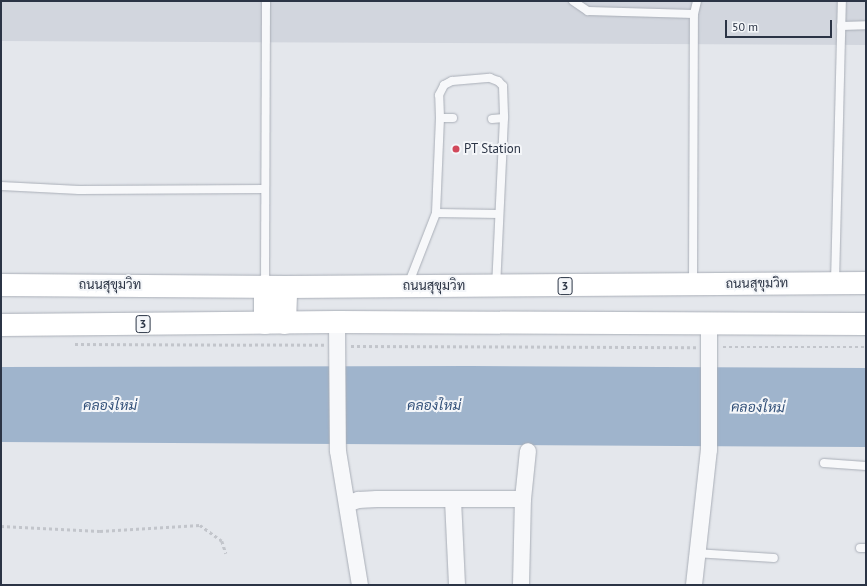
<!DOCTYPE html>
<meta charset="utf-8">
<style>
body{margin:0}
#map{position:relative;width:867px;height:586px;overflow:hidden;background:#e4e7ec;font-family:"PT Sans",Sarabun,sans-serif}
div>[style]{position:absolute}
.built>*{inset:0;background:#d2d6de}
.water>*{inset:0;background:#9fb4cc}
.path>*{height:2.5px;margin-top:-1.25px;transform-origin:0;background:repeating-linear-gradient(90deg,#c2c5cb 0 3px,transparent 0 6px)}
.roads{filter:drop-shadow(0 0 1px #a9aeb7) drop-shadow(0 0 1px #a9aeb7)}
.service>*{height:8px;margin:-4px;padding:0 4px;transform-origin:4px;border-radius:4px;background:#f7f8fa}
.minor>*{height:16px;margin:-8px;padding:0 8px;transform-origin:8px;border-radius:8px;background:#f7f8fa}
.trunk>*{height:22px;margin:-11px;padding:0 11px;transform-origin:11px;border-radius:11px;background:#fff}
.dots>*{width:11px;height:11px;translate:-50% -50%;box-sizing:border-box;border:2px solid #f4f6f9;border-radius:50%}
span{translate:-50% -50%;white-space:nowrap;text-align:center;line-height:1.15;-webkit-text-stroke:4px #f4f6f9;paint-order:stroke}
.shield-label span{padding:1px 3px;background:#f4f6f9;border:1px solid;border-radius:3px;-webkit-text-stroke-width:0}
.shield-label{font-size:12px;color:#2b3445;font-weight:700}
.poi-label{font-size:13px;color:#2b3445}
.left{translate:0 -50%;text-align:left}
.street-label{font-size:13px;color:#2b3445}
.water-label{font-size:14px;color:#34527a;font-style:italic}
.frame{position:absolute;inset:0;border:2px solid #2b3445;pointer-events:none}
.scale{position:absolute;left:725px;top:20px;width:107px;height:18px;box-sizing:border-box;border:2px solid #2b3445;border-top:0;padding-left:5px;font-size:12px;line-height:14px;white-space:nowrap;color:#2b3445;-webkit-text-stroke:3px #f4f6f9;paint-order:stroke}
</style>
<div id="map">
<div class="built">
<i style="clip-path:polygon(1px 1px,866px 1px,866px 45px,1px 41px)"></i>
</div>
<div class="water">
<i style="clip-path:polygon(471px 366px,866px 368px,866px 447px,1px 442px,1px 367px)"></i>
</div>
<div class="path">
<i style="left:75px;top:344px;width:249px;rotate:0.2deg"></i>
<i style="left:351px;top:346px;width:345px;rotate:0.2deg"></i>
<i style="left:723px;top:347px;width:143px"></i>
<i style="left:1px;top:526px;width:99px;rotate:2.9deg"></i>
<i style="left:100px;top:531px;width:100px;rotate:-3.4deg"></i>
<i style="left:200px;top:525px;width:27px;rotate:36deg"></i>
<i style="left:222px;top:541px;width:13px;rotate:72deg"></i>
</div>
<div class="roads">
<div class="service">
<i style="left:573px;top:1px;width:18px;rotate:34deg"></i>
<i style="left:588px;top:11px;width:106px;rotate:1.6deg"></i>
<i style="left:841px;top:26px;width:25px;rotate:-2deg"></i>
<i style="left:440px;top:118px;width:23px;rotate:-92deg"></i>
<i style="left:439px;top:95px;width:11px;rotate:-63deg"></i>
<i style="left:444px;top:85px;width:9px;rotate:-27deg"></i>
<i style="left:452px;top:81px;width:38px;rotate:-5deg"></i>
<i style="left:490px;top:78px;width:9px;rotate:21deg"></i>
<i style="left:498px;top:81px;width:7px;rotate:45deg"></i>
<i style="left:503px;top:86px;width:32px;rotate:88deg"></i>
<i style="left:492px;top:119px;width:12px;rotate:-5deg"></i>
<i style="left:504px;top:118px;width:167px;rotate:92.7deg"></i>
<i style="left:1px;top:186px;width:78px;rotate:2.9deg"></i>
<i style="left:79px;top:190px;width:186px;rotate:-0.3deg"></i>
<i style="left:436px;top:213px;width:63px;rotate:0.9deg"></i>
<i style="left:693px;top:282px;width:268px;rotate:-89.8deg"></i>
<i style="left:694px;top:14px;width:13px;rotate:-77deg"></i>
<i style="left:835px;top:282px;width:281px;rotate:-88.6deg"></i>
<i style="left:408px;top:285px;width:77px;rotate:-68.7deg"></i>
<i style="left:436px;top:213px;width:95px;rotate:-87.6deg"></i>
<i style="left:440px;top:118px;width:13px"></i>
<i style="left:265px;top:286px;width:285px;rotate:-89.8deg"></i>
<i style="left:824px;top:463px;width:42px;rotate:4.1deg"></i>
<i style="left:860px;top:548px;width:6px"></i>
<i style="left:695px;top:553px;width:79px;rotate:3.6deg"></i>
</div>
<div class="minor">
<i style="left:337px;top:322px;width:129px;rotate:89.6deg"></i>
<i style="left:338px;top:451px;width:136px;rotate:80.7deg"></i>
<i style="left:453px;top:500px;width:85px;rotate:87.3deg"></i>
<i style="left:347px;top:504px;width:12px;rotate:-20deg"></i>
<i style="left:358px;top:500px;width:19px;rotate:-3deg"></i>
<i style="left:377px;top:499px;width:146px"></i>
<i style="left:521px;top:585px;width:86px;rotate:-88.7deg"></i>
<i style="left:523px;top:499px;width:48px;rotate:-84.1deg"></i>
<i style="left:694px;top:585px;width:136px;rotate:-83.7deg"></i>
<i style="left:709px;top:450px;width:127px;rotate:-90deg"></i>
</div>
<div class="trunk">
<i style="left:1px;top:285px;width:285px;rotate:0.4deg"></i>
<i style="left:286px;top:287px;width:580px;rotate:-0.4deg"></i>
<i style="left:265px;top:286px;width:37px;rotate:90deg"></i>
<i style="left:285px;top:323px;width:36px;rotate:-88deg"></i>
<i style="left:1px;top:325px;width:336px;rotate:-0.5deg"></i>
<i style="left:337px;top:322px;width:529px;rotate:0.22deg"></i>
</div>
</div>
<div class="dots">
<i style="left:456px;top:149px;background:#d1495b"></i>
</div>
<div class="shield-label">
<span style="left:565px;top:286px">3</span>
<span style="left:143px;top:324px">3</span>
</div>
<div class="poi-label">
<span class="left" style="left:464px;top:149px">PT Station</span>
</div>
<div class="street-label">
<span style="left:757px;top:284px;rotate:-1deg">ถนนสุขุมวิท</span>
<span style="left:110px;top:285px">ถนนสุขุมวิท</span>
<span style="left:434px;top:286px">ถนนสุขุมวิท</span>
</div>
<div class="water-label">
<span style="left:110px;top:405px">คลองใหม่</span>
<span style="left:434px;top:405px">คลองใหม่</span>
<span style="left:758px;top:407px;rotate:1deg">คลองใหม่</span>
</div>
<div class="frame"></div>
<div class="scale">50 m</div>
</div>
